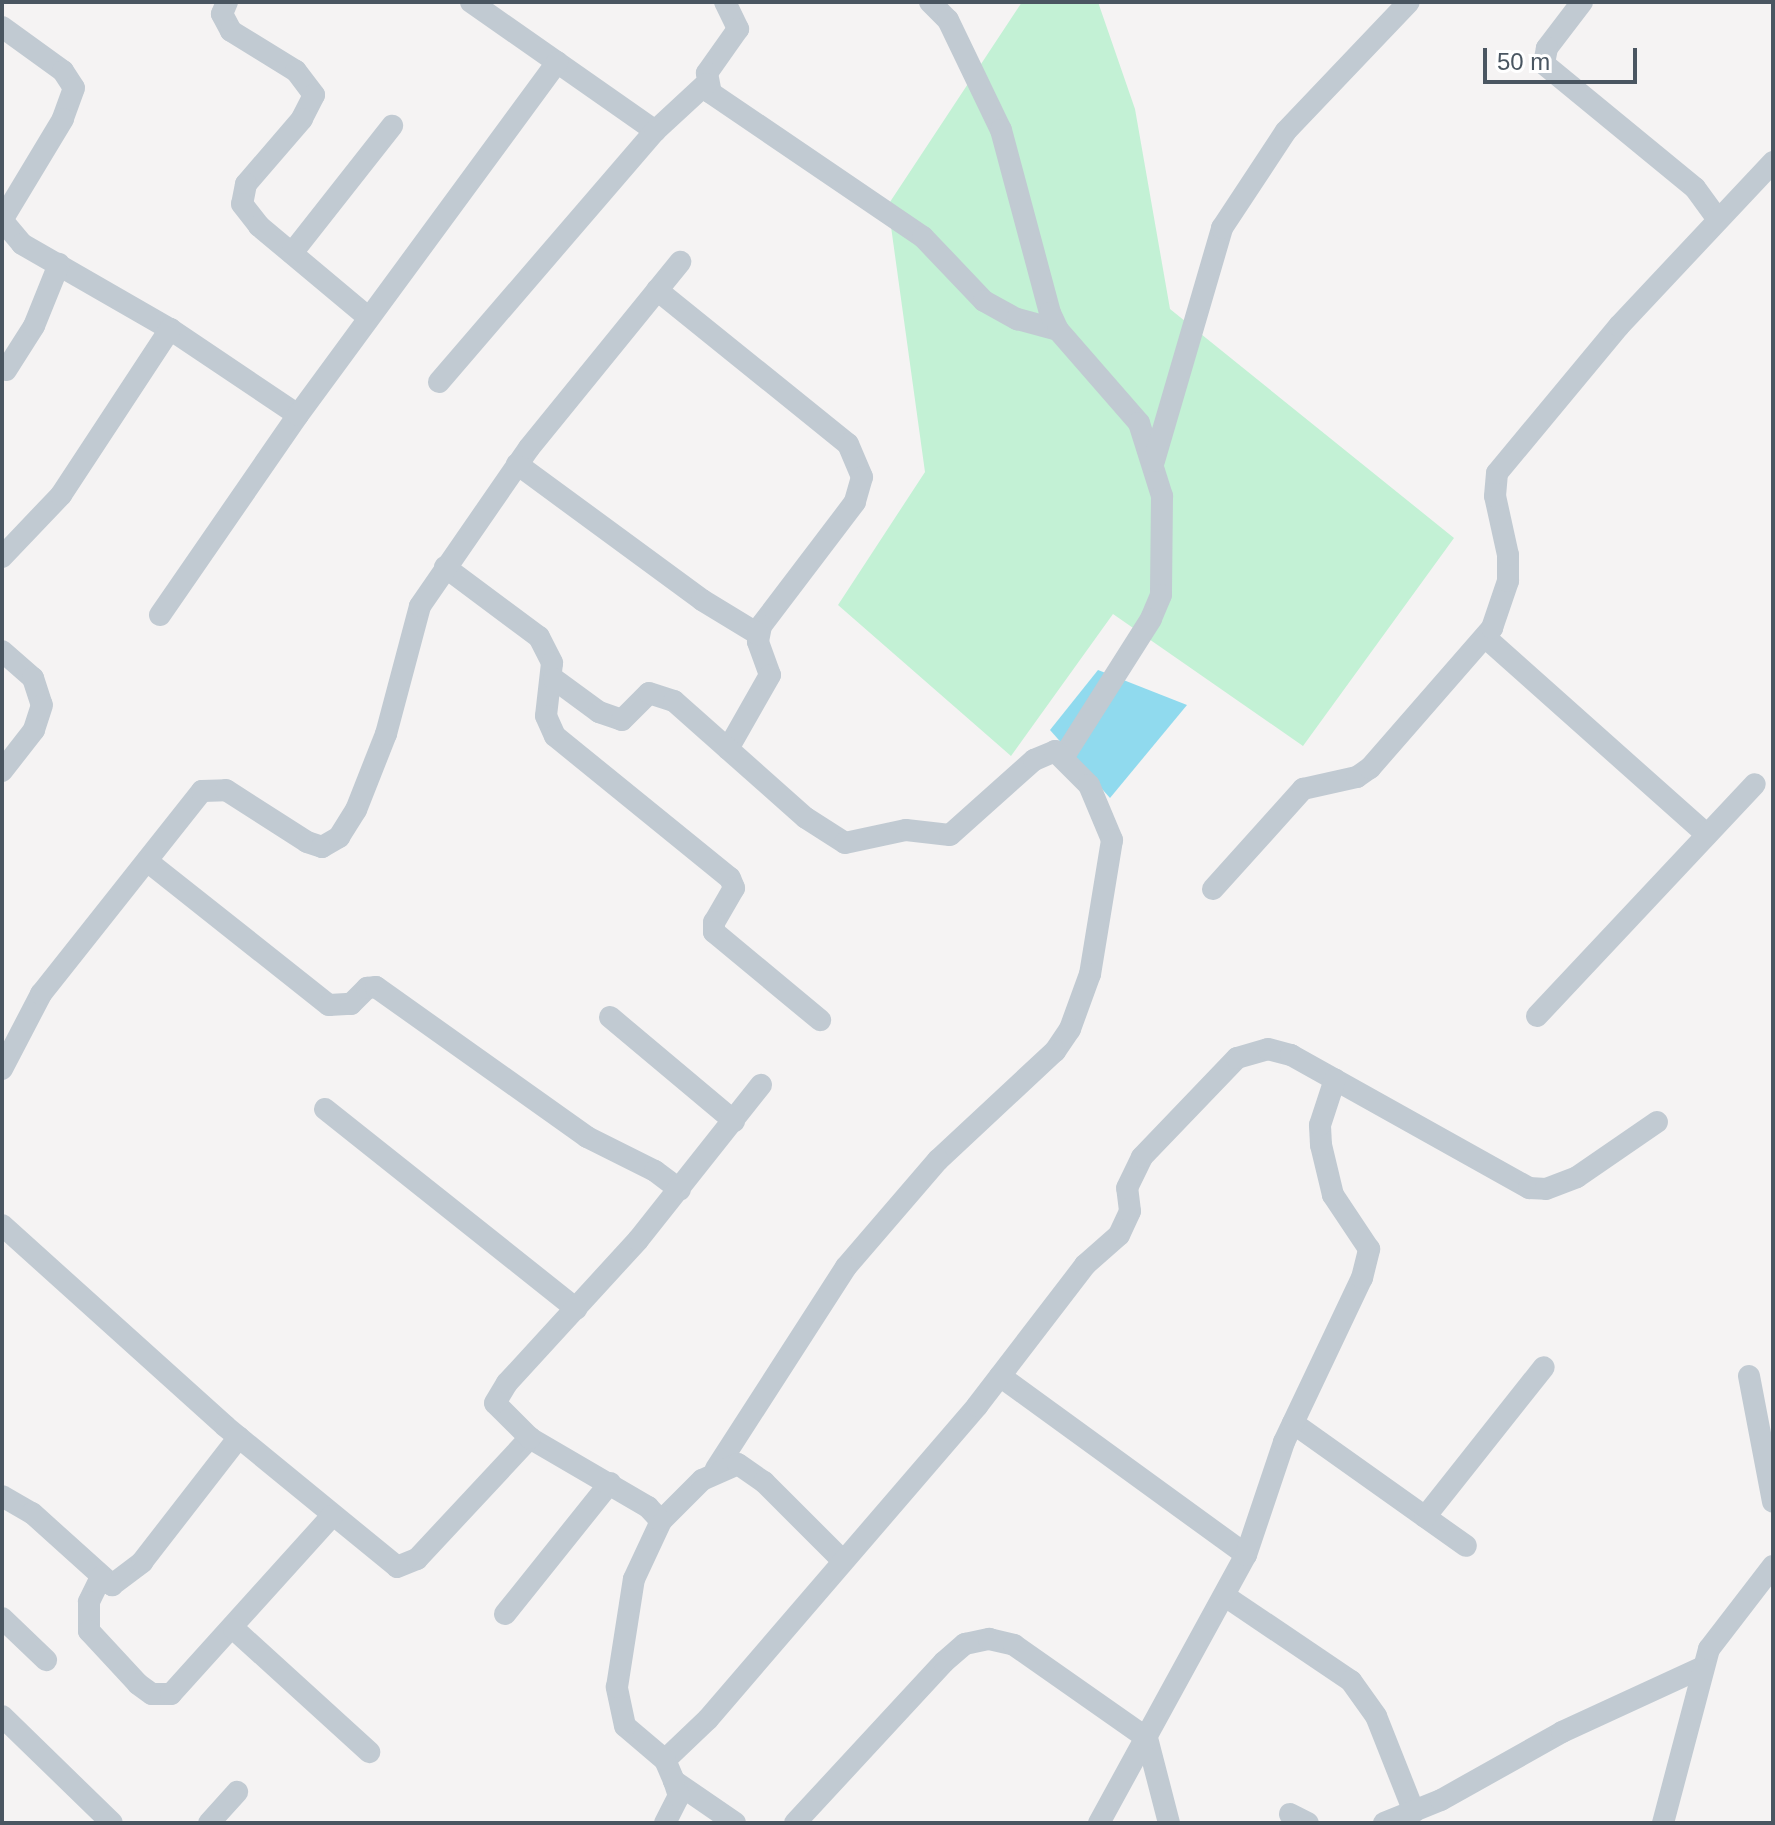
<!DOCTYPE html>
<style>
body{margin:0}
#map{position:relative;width:1775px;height:1825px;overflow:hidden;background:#f5f3f3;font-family:Helvetica,sans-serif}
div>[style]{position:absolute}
.green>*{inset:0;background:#c3f1d5}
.water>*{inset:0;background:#90daee}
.minor>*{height:22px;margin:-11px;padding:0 11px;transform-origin:11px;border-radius:11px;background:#c1cad2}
span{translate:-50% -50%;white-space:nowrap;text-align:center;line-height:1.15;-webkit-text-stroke:8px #fff;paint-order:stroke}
.frame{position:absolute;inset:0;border:4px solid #4a5661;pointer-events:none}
.scale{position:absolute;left:1483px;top:48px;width:154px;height:36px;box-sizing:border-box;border:4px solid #4a5661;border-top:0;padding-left:10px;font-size:24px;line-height:28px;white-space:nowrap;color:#4a5661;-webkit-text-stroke:6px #fff;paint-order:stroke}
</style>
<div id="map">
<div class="green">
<i style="clip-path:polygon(1022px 2px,1098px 2px,1135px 109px,1170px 309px,1454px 538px,1303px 746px,1113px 614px,1011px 756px,838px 605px,925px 472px,888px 205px)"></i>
</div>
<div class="water">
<i style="clip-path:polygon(1098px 670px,1187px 705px,1110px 798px,1050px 730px)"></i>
</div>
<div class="minor">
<i style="left:227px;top:2px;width:13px;rotate:113deg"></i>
<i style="left:222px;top:14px;width:19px;rotate:62deg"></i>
<i style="left:231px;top:31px;width:76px;rotate:31.6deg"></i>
<i style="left:296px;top:71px;width:30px;rotate:53deg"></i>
<i style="left:314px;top:95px;width:27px;rotate:117deg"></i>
<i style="left:302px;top:119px;width:86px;rotate:130.7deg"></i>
<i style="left:246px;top:184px;width:20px;rotate:101deg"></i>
<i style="left:242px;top:204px;width:28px;rotate:52deg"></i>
<i style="left:259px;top:226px;width:142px;rotate:39.9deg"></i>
<i style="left:471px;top:2px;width:225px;rotate:35deg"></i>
<i style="left:725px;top:2px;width:30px;rotate:64deg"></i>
<i style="left:738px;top:29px;width:54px;rotate:125.2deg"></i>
<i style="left:707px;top:73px;width:20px;rotate:79deg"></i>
<i style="left:711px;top:93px;width:256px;rotate:34.2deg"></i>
<i style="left:923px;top:237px;width:88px;rotate:46.4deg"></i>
<i style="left:984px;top:301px;width:38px;rotate:29deg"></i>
<i style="left:1017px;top:319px;width:42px;rotate:15deg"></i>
<i style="left:930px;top:2px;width:25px;rotate:45deg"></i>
<i style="left:948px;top:20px;width:122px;rotate:64.3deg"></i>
<i style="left:1001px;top:130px;width:189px;rotate:75deg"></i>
<i style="left:1050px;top:313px;width:19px;rotate:65deg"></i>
<i style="left:1058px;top:330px;width:123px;rotate:48.9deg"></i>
<i style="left:1139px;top:423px;width:77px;rotate:72.5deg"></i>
<i style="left:1162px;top:496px;width:99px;rotate:90.6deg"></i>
<i style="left:1161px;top:595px;width:26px;rotate:113deg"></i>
<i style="left:1151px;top:619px;width:162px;rotate:122.4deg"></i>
<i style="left:1582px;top:2px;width:58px;rotate:127.3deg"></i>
<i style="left:1547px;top:48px;width:16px;rotate:101deg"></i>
<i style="left:1544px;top:64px;width:195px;rotate:39.4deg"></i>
<i style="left:1695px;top:188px;width:39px;rotate:54deg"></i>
<i style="left:2px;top:27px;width:75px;rotate:35.8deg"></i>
<i style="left:63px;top:71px;width:20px;rotate:57deg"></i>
<i style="left:74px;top:88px;width:33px;rotate:110deg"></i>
<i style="left:63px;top:119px;width:118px;rotate:121.1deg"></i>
<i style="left:2px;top:220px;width:31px;rotate:50deg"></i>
<i style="left:22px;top:244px;width:171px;rotate:29.9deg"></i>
<i style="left:170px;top:329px;width:154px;rotate:33.9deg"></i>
<i style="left:292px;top:253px;width:162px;rotate:-51.8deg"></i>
<i style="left:657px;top:290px;width:245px;rotate:38.9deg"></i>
<i style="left:848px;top:444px;width:36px;rotate:67deg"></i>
<i style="left:862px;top:477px;width:26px;rotate:106deg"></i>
<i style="left:855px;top:502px;width:156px;rotate:127.2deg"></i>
<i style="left:761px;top:626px;width:16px;rotate:101deg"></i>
<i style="left:758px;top:642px;width:35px;rotate:70deg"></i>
<i style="left:770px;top:675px;width:85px;rotate:119.6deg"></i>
<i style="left:6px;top:370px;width:52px;rotate:-57.5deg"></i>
<i style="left:34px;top:326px;width:67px;rotate:-68deg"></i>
<i style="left:439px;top:382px;width:331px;rotate:-49.3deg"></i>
<i style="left:655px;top:131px;width:69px;rotate:-42.7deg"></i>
<i style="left:1154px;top:461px;width:243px;rotate:-73.7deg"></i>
<i style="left:1222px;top:228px;width:116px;rotate:-56.6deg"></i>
<i style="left:1286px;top:131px;width:178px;rotate:-46.4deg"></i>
<i style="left:517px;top:464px;width:230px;rotate:36.3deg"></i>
<i style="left:702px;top:600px;width:66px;rotate:31.3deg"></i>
<i style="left:2px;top:557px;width:86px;rotate:-46.4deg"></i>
<i style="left:61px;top:495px;width:199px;rotate:-56.7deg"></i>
<i style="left:445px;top:567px;width:117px;rotate:36.7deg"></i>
<i style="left:539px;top:637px;width:29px;rotate:63deg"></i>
<i style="left:552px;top:663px;width:53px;rotate:96.5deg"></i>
<i style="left:546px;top:716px;width:22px;rotate:66deg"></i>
<i style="left:555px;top:736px;width:225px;rotate:39.1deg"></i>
<i style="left:730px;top:878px;width:11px;rotate:68deg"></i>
<i style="left:734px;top:888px;width:39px;rotate:120deg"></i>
<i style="left:714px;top:922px;width:10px;rotate:90deg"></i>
<i style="left:714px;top:932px;width:138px;rotate:39.7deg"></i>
<i style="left:160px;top:615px;width:243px;rotate:-55.4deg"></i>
<i style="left:298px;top:415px;width:438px;rotate:-53.7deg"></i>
<i style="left:1485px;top:637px;width:297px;rotate:41.7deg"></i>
<i style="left:2px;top:651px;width:41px;rotate:41.1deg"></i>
<i style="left:33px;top:678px;width:28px;rotate:72deg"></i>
<i style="left:42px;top:705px;width:26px;rotate:108deg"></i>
<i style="left:34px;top:730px;width:52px;rotate:128deg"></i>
<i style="left:554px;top:679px;width:56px;rotate:36.3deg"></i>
<i style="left:599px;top:712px;width:24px;rotate:19deg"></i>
<i style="left:622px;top:720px;width:38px;rotate:-45deg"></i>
<i style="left:649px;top:693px;width:26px;rotate:18deg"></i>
<i style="left:674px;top:701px;width:176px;rotate:41.6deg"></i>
<i style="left:806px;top:818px;width:46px;rotate:32.7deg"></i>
<i style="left:845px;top:843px;width:62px;rotate:-12deg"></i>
<i style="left:906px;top:830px;width:44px;rotate:6.5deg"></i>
<i style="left:950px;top:835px;width:113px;rotate:-41.8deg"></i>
<i style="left:1034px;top:760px;width:23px;rotate:-23deg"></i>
<i style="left:1055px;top:751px;width:48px;rotate:45deg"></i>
<i style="left:1089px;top:785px;width:60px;rotate:67.3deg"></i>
<i style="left:1112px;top:840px;width:136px;rotate:99.3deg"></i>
<i style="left:1090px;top:974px;width:59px;rotate:110deg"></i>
<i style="left:1070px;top:1029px;width:27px;rotate:124deg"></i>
<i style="left:1055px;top:1051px;width:160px;rotate:137deg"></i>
<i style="left:938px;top:1160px;width:141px;rotate:130.7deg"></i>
<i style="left:846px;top:1267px;width:240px;rotate:122.8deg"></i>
<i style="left:147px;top:861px;width:232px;rotate:38.4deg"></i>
<i style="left:329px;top:1005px;width:22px;rotate:-3deg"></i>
<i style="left:351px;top:1004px;width:23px;rotate:-45deg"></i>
<i style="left:367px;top:988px;width:9px;rotate:-6deg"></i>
<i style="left:376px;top:987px;width:259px;rotate:35.4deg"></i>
<i style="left:587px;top:1137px;width:76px;rotate:26.6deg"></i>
<i style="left:655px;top:1171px;width:31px;rotate:37deg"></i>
<i style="left:1213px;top:889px;width:135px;rotate:-48deg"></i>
<i style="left:1303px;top:789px;width:55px;rotate:-12.5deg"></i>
<i style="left:1357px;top:777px;width:16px;rotate:-35deg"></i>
<i style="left:1370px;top:768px;width:186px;rotate:-48.9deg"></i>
<i style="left:1492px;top:628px;width:50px;rotate:-71.2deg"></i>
<i style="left:1508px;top:581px;width:26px;rotate:-90deg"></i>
<i style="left:1508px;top:555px;width:60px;rotate:-102.4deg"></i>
<i style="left:1495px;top:496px;width:23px;rotate:-85deg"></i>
<i style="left:1497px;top:473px;width:191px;rotate:-50.3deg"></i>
<i style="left:1619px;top:326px;width:225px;rotate:-46.8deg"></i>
<i style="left:1537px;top:1016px;width:318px;rotate:-46.8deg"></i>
<i style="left:610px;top:1017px;width:162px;rotate:40deg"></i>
<i style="left:2px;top:1069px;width:85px;rotate:-62.5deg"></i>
<i style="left:41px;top:994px;width:259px;rotate:-51.6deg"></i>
<i style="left:202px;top:791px;width:24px;rotate:-2deg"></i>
<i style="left:226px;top:790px;width:96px;rotate:32.7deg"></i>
<i style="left:307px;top:842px;width:16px;rotate:18deg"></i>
<i style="left:322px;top:847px;width:20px;rotate:-30deg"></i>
<i style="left:339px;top:837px;width:32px;rotate:-58deg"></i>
<i style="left:356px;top:810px;width:82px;rotate:-68.5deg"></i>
<i style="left:386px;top:734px;width:132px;rotate:-75.1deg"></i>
<i style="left:420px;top:606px;width:192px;rotate:-55.4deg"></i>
<i style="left:529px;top:448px;width:240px;rotate:-50.9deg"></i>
<i style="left:325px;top:1109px;width:321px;rotate:38.5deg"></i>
<i style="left:2px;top:1225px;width:300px;rotate:42deg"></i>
<i style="left:225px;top:1426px;width:222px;rotate:39.3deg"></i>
<i style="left:397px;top:1567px;width:22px;rotate:-22deg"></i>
<i style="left:417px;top:1559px;width:166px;rotate:-47deg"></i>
<i style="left:1000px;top:1376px;width:304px;rotate:36deg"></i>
<i style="left:1749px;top:1376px;width:128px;rotate:79.2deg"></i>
<i style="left:1293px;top:1423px;width:212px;rotate:35.4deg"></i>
<i style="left:2px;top:1496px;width:34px;rotate:30deg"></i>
<i style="left:32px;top:1513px;width:108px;rotate:42deg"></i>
<i style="left:112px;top:1585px;width:38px;rotate:-37deg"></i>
<i style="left:142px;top:1562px;width:158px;rotate:-52.2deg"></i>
<i style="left:1425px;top:1517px;width:191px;rotate:-51.6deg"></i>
<i style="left:661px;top:1521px;width:58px;rotate:-45deg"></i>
<i style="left:702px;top:1480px;width:39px;rotate:-24deg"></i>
<i style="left:738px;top:1464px;width:32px;rotate:35deg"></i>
<i style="left:764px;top:1482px;width:110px;rotate:45deg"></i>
<i style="left:101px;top:1577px;width:28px;rotate:116deg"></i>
<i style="left:89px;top:1602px;width:29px;rotate:90deg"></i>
<i style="left:89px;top:1631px;width:72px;rotate:47.2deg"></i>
<i style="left:138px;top:1684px;width:17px;rotate:36deg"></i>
<i style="left:152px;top:1694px;width:19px"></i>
<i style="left:171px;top:1694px;width:240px;rotate:-47.9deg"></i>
<i style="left:1225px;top:1596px;width:152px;rotate:34deg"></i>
<i style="left:1351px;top:1681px;width:43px;rotate:54.5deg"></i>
<i style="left:1376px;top:1716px;width:103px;rotate:68.4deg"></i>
<i style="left:505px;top:1614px;width:168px;rotate:-51.3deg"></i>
<i style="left:2px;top:1618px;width:61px;rotate:43.7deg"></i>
<i style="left:234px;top:1629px;width:183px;rotate:42.3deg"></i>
<i style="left:2px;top:1716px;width:153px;rotate:44.2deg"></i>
<i style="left:665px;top:1760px;width:59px;rotate:-43.6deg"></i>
<i style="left:708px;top:1719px;width:413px;rotate:-49.3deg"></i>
<i style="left:977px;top:1406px;width:178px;rotate:-52.5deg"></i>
<i style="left:1085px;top:1265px;width:45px;rotate:-41.4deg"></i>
<i style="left:1119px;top:1235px;width:26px;rotate:-65deg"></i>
<i style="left:1130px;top:1211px;width:23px;rotate:-97deg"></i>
<i style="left:1127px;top:1188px;width:34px;rotate:-64deg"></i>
<i style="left:1142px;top:1157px;width:137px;rotate:-46.2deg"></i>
<i style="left:1237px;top:1058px;width:32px;rotate:-16deg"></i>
<i style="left:1268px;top:1049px;width:24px;rotate:15deg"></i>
<i style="left:1291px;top:1055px;width:273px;rotate:29.2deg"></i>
<i style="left:1529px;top:1188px;width:17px;rotate:3deg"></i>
<i style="left:1546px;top:1189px;width:33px;rotate:-21deg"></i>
<i style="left:1577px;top:1177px;width:97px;rotate:-34.5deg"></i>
<i style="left:674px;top:1781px;width:74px;rotate:34.5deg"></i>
<i style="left:1290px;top:1814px;width:20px;rotate:27deg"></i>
<i style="left:209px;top:1823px;width:42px;rotate:-47.9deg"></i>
<i style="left:665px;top:1823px;width:30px;rotate:-63deg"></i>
<i style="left:679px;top:1796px;width:16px;rotate:-108deg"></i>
<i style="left:674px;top:1781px;width:23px;rotate:-113deg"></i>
<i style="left:665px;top:1760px;width:52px;rotate:-139.6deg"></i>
<i style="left:625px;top:1726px;width:40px;rotate:-102deg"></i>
<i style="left:617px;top:1687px;width:109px;rotate:-81.1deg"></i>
<i style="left:634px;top:1579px;width:64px;rotate:-65deg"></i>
<i style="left:661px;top:1521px;width:19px;rotate:-133deg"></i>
<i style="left:648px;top:1507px;width:137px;rotate:-149.7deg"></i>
<i style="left:530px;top:1438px;width:49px;rotate:-135deg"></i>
<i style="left:495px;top:1403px;width:23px;rotate:-59deg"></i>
<i style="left:507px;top:1383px;width:194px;rotate:-47.5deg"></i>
<i style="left:638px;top:1240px;width:198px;rotate:-51.6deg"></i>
<i style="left:795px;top:1823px;width:219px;rotate:-47.2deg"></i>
<i style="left:944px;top:1662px;width:28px;rotate:-41deg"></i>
<i style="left:965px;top:1644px;width:25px;rotate:-12deg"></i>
<i style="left:989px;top:1639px;width:26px;rotate:13deg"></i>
<i style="left:1014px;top:1645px;width:162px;rotate:35deg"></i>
<i style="left:1147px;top:1738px;width:88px;rotate:75.5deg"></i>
<i style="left:1099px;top:1823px;width:306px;rotate:-61.3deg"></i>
<i style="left:1246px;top:1555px;width:119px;rotate:-71.4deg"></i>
<i style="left:1284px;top:1442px;width:182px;rotate:-64.6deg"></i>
<i style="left:1362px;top:1278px;width:30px;rotate:-76deg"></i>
<i style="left:1369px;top:1249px;width:65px;rotate:-123.7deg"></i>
<i style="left:1333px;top:1195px;width:51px;rotate:-103.5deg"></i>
<i style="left:1321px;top:1145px;width:20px;rotate:-93deg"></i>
<i style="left:1320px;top:1125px;width:48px;rotate:-71.9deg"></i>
<i style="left:1384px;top:1823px;width:61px;rotate:-22deg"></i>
<i style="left:1441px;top:1800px;width:139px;rotate:-29.3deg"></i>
<i style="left:1562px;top:1732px;width:153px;rotate:-24.7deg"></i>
<i style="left:1663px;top:1823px;width:180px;rotate:-75.2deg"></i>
<i style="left:1709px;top:1649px;width:105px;rotate:-52.4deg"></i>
</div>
<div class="frame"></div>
<div class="scale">50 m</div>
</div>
